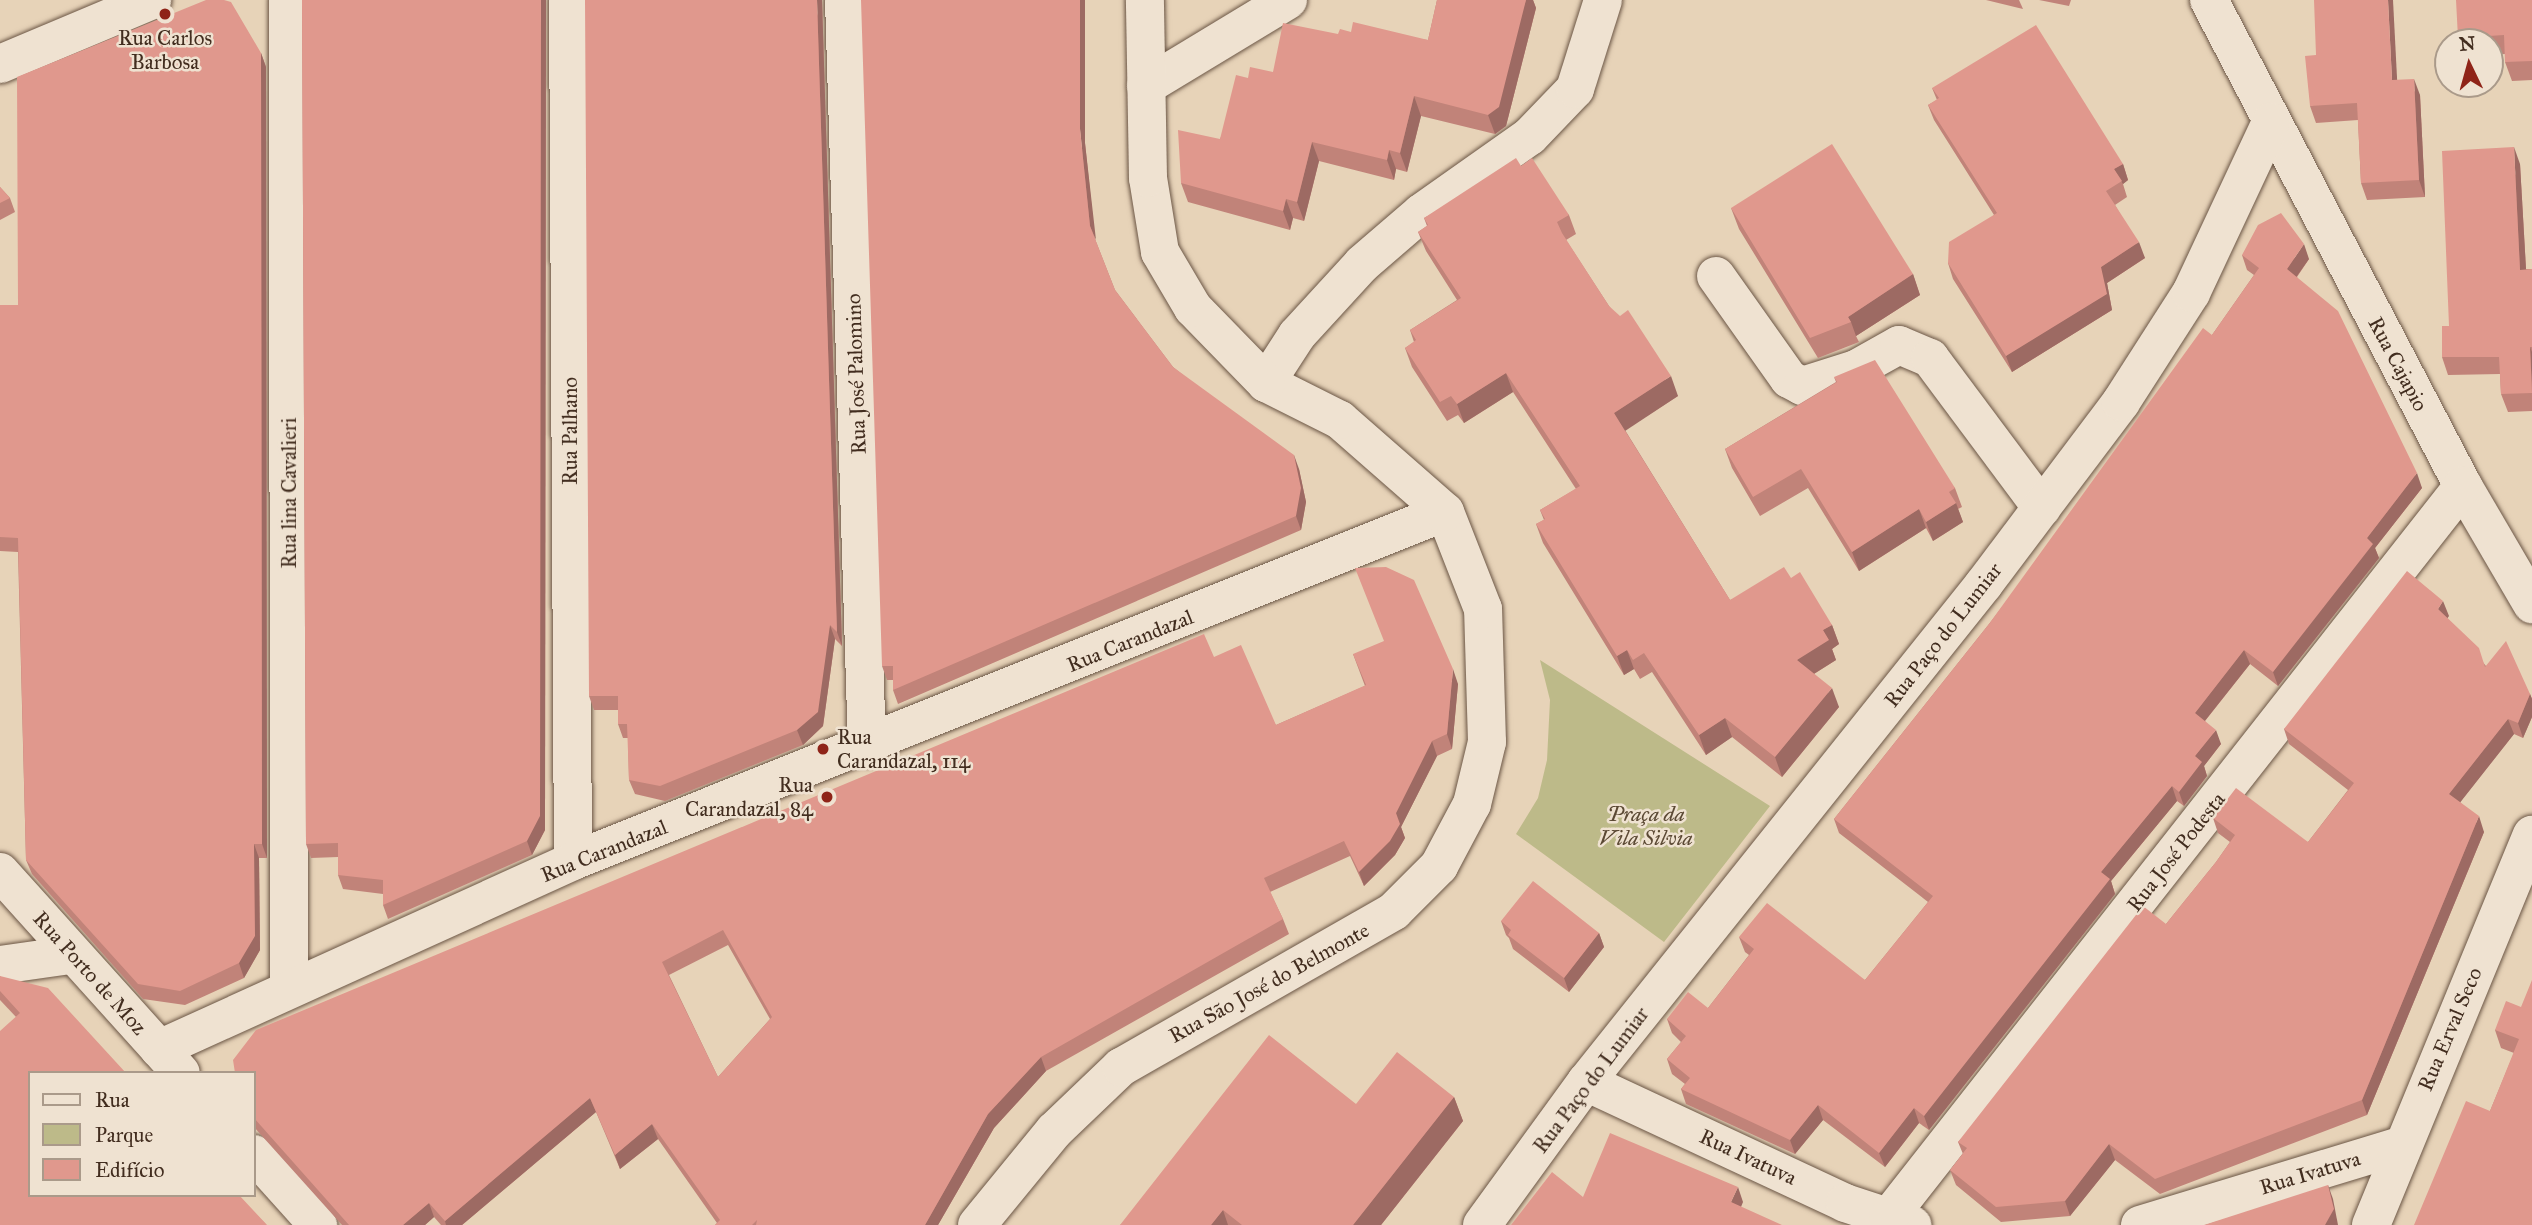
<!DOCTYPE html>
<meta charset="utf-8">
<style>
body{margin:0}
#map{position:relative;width:2532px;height:1225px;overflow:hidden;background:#e7d3b8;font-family:"IM FELL Great Primer",serif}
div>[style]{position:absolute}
.green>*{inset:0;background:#bdba89}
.roads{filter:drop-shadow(0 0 2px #6b5645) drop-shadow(0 0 2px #6b5645)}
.minor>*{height:38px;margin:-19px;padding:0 19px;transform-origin:19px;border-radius:19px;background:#efe2d1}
.wall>*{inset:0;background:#c18379}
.shaded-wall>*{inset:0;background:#9d6a63}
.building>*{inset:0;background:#e0988d}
.dots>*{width:19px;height:19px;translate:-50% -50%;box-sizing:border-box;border:4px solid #efe2d1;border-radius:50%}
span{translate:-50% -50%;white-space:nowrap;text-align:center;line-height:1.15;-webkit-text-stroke:5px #efe2d1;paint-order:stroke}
.poi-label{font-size:21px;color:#422d1f}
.left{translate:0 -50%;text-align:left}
.right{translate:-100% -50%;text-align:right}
.street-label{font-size:21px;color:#422d1f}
.park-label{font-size:21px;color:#5b4934;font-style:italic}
.legend{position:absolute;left:28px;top:1071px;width:228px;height:126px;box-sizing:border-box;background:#efe2d1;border:2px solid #aa9a8a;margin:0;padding:9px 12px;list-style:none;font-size:21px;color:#422d1f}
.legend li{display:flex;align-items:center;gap:14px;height:35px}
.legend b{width:35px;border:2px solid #aa9a8a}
.north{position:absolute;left:2434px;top:28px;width:70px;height:70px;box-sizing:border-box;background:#efe2d1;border:2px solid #aa9a8a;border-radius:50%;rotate:355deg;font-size:19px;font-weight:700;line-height:28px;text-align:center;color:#422d1f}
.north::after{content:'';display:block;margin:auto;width:24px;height:32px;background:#8f2418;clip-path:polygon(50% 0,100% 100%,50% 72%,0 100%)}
</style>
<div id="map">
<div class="green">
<i style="clip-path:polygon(1540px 660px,1770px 806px,1664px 942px,1516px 834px,1538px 798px,1547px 760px,1550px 700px)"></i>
</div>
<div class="roads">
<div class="minor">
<i style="left:288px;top:0;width:986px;rotate:89.94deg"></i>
<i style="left:568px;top:0;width:861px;rotate:89.67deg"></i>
<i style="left:844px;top:0;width:748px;rotate:88.24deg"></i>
<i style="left:2209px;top:0;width:548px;rotate:62.41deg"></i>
<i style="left:2463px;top:486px;width:137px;rotate:59.7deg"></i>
<i style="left:0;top:64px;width:165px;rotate:-22.8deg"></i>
<i style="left:1146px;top:86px;width:166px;rotate:-31.2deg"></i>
<i style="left:1716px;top:276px;width:126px;rotate:54.7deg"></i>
<i style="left:1789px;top:379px;width:15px;rotate:28deg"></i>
<i style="left:1802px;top:386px;width:57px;rotate:-17.5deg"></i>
<i style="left:1856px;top:369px;width:49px;rotate:-29.2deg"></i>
<i style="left:1899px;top:345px;width:34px;rotate:23deg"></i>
<i style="left:1930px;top:358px;width:187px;rotate:53.3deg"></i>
<i style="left:1266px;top:383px;width:57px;rotate:-57.1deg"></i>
<i style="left:1297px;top:335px;width:96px;rotate:-47.5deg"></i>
<i style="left:1362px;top:264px;width:78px;rotate:-40.8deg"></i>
<i style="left:1421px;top:213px;width:133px;rotate:-35.2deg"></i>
<i style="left:1530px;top:136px;width:65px;rotate:-46.2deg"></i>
<i style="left:1575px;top:89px;width:93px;rotate:-72.5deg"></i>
<i style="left:0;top:872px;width:270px;rotate:48deg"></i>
<i style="left:0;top:965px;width:71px;rotate:-8.1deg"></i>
<i style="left:159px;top:1049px;width:455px;rotate:-24.4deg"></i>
<i style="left:573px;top:861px;width:939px;rotate:-21.81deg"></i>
<i style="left:1586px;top:1082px;width:286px;rotate:25deg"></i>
<i style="left:1845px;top:1203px;width:71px;rotate:18.2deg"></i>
<i style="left:254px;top:1154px;width:96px;rotate:48deg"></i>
<i style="left:1888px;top:1218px;width:931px;rotate:-51.85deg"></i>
<i style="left:977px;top:1225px;width:122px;rotate:-50.7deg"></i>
<i style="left:1054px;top:1131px;width:93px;rotate:-43.7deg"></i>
<i style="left:1121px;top:1067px;width:314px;rotate:-29.7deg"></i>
<i style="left:1394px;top:911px;width:64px;rotate:-45deg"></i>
<i style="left:1439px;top:866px;width:70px;rotate:-62deg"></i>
<i style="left:1472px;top:804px;width:64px;rotate:-76.4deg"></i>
<i style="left:1487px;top:742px;width:133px;rotate:-91.7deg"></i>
<i style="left:1483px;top:609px;width:104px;rotate:-111.4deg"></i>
<i style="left:1445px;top:512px;width:140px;rotate:-138.8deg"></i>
<i style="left:1340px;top:420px;width:83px;rotate:-153.4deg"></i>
<i style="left:1266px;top:383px;width:105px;rotate:-134.2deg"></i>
<i style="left:1193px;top:308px;width:65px;rotate:-120.5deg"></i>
<i style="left:1160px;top:252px;width:75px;rotate:-99.2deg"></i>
<i style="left:1148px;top:178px;width:178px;rotate:-91deg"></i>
<i style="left:1482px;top:1225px;width:177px;rotate:-54deg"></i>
<i style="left:1586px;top:1082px;width:638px;rotate:-51.37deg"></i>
<i style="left:1984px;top:584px;width:228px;rotate:-53deg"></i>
<i style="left:2121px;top:402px;width:130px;rotate:-57.3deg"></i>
<i style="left:2191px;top:293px;width:189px;rotate:-64.9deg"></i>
<i style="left:2140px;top:1225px;width:272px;rotate:-16.9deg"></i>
<i style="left:2371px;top:1225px;width:422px;rotate:-67.6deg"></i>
</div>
</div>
<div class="wall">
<i style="clip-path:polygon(302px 0,546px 0,545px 830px,532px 855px,388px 919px,383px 905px,383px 894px,343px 889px,338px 875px,338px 857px,311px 858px,306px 844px)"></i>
<i style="clip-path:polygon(1437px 0,1533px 0,1536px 8px,1506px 126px,1495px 134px,1421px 116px,1407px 172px,1396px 169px,1394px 180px,1319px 161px,1304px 221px,1293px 218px,1290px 230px,1188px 202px,1181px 183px,1220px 139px,1248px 78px,1273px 72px,1338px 34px,1351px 32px,1428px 40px)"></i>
<i style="clip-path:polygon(1986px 0,2019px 0,2023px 9px)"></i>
<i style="clip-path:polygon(2039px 0,2071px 0,2069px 6px)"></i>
<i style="clip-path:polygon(2532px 0,2532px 80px,2512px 81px,2505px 62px,2505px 54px,2490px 55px,2490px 42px,2459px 42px,2458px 38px)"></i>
<i style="clip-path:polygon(822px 1px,842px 646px,835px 639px,823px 726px,803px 745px,665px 801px,635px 794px,629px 780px,628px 738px,623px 738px,618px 724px,618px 710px,594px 710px,589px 696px)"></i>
<i style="clip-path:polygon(261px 53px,266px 67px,267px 858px,259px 858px,260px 950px,244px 978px,185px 1005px,143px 999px,32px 874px,26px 860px,18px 552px,0 551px,0 305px,18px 305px)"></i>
<i style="clip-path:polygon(2397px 80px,2420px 95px,2425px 197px,2367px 200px,2361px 183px,2358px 120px,2316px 123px,2310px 106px)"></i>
<i style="clip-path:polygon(1932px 88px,2123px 164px,2128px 180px,2123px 184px,2127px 197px,2115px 205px,2145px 258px,2107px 283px,2112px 310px,2012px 372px,1953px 279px,1948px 263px,1994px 215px,1934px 120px,1928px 105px,1937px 100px)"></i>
<i style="clip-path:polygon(1085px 143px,1095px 239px,1115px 290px,1173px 367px,1299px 469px,1306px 502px,1301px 530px,898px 704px,893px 690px,893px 680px,887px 680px,882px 666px)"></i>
<i style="clip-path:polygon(2520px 164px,2526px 269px,2532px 269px,2532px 411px,2508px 412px,2501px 394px,2500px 374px,2448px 375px,2442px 357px,2449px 326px)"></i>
<i style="clip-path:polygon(1521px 166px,1569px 215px,1576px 234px,1566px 240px,1609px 306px,1678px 396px,1625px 430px,1730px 600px,1791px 578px,1832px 625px,1839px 644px,1832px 649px,1836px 660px,1814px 674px,1839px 707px,1782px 777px,1732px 737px,1706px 755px,1652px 672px,1640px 679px,1634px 669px,1624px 675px,1543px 543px,1536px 524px,1544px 520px,1540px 510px,1576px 489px,1513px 392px,1464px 423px,1458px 415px,1447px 421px,1412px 367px,1405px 348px,1414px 342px,1410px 330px,1457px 300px,1426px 251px,1418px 232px,1427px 226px,1424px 218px)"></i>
<i style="clip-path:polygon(0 187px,10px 198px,15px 212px,0 220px)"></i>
<i style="clip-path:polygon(1731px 208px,1913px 274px,1920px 295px,1856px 336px,1859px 342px,1818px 358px,1739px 229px)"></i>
<i style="clip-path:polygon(2242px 255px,2309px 259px,2297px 277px,2422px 488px,2375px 548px,2379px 558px,2278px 686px,2250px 664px,2205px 721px,2221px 744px,2204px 766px,2207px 776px,2184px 806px,2177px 801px,2111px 881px,2115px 894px,1929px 1130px,1919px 1123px,1885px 1167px,1823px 1120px,1795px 1154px,1686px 1104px,1681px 1089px,1685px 1084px,1672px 1074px,1667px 1059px,1681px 1042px,1672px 1033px,1667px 1019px,1708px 1008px,1749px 955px,1745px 952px,1739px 937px,1865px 980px,1928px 902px,1839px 833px,1834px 819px,1989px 624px,2212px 335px,2254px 275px,2247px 270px)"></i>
<i style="clip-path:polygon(1834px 377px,1955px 488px,1962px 507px,1958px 509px,1963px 522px,1933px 541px,1926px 528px,1859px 571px,1808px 488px,1760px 516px,1732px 468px,1725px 449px,1836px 382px)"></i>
<i style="clip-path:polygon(2449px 616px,2447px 618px,2486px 666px,2530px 694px,2532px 699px,2532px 717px,2523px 738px,2514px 734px,2460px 802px,2484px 832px,2367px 1115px,2160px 1194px,2115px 1160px,2070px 1216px,2001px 1222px,1956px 1185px,1950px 1170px,1963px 1154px,1958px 1142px,2166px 924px,2216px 862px,2230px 842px,2218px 833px,2213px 818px,2308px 842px,2348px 790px,2289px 744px,2284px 729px)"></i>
<i style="clip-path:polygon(evenodd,1353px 654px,1458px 684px,1452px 749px,1437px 756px,1401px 827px,1405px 838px,1395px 855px,1364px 886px,1350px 856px,1270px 892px,1283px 919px,1289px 934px,1046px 1071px,994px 1128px,938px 1225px,715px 1225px,717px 1223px,658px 1139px,620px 1169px,596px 1112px,462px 1225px,441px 1225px,434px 1217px,425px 1225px,342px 1225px,254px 1127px,254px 1073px,1214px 657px,1276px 725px,1365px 686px,1353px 654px,728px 945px,770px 1019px,718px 1077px,669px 975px,728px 945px)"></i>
<i style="clip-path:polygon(1501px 921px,1599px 933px,1604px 947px,1569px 992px,1513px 949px,1509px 938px,1506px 935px)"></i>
<i style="clip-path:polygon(0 976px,267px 1225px,16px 1017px,0 1000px)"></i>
<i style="clip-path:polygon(2521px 1007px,2532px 1225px,2490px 1111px,2514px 1053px,2501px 1048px,2495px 1030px)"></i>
<i style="clip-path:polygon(1454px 1097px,1463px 1121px,1381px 1225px,1120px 1225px,1356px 1104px)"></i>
</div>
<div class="shaded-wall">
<i style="clip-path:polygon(541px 0,546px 0,545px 830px,532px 855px,527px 841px)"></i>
<i style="clip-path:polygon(817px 0,822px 0,842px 646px,837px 632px)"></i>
<i style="clip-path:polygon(1080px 0,1085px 0,1085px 143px,1096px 240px,1090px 226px,1080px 129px)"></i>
<i style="clip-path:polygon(1526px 0,1533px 0,1536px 8px,1506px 126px,1495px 134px,1488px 115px)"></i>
<i style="clip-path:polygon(2388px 0,2393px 0,2398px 97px,2392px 80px)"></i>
<i style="clip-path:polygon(261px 53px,266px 67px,267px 858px,262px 844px)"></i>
<i style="clip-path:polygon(2414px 79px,2420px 95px,2425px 197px,2419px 180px)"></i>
<i style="clip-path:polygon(1414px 96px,1421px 116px,1407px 172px,1400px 153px)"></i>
<i style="clip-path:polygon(1312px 142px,1319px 161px,1304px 221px,1297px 202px)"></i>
<i style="clip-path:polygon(2514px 147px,2520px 164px,2527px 287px,2520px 270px)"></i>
<i style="clip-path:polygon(1389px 150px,1396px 169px,1394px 180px,1387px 160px)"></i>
<i style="clip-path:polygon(2123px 164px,2128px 180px,2123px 184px,2114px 169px)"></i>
<i style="clip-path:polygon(1286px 199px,1293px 218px,1290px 230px,1283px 211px)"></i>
<i style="clip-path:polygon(2139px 242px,2145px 258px,2107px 283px,2112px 310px,2012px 372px,2006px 356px,2101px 267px)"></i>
<i style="clip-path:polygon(2304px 244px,2309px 259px,2292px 283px,2287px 269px)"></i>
<i style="clip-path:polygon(1913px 274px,1920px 295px,1856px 336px,1851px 322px,1848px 317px)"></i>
<i style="clip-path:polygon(2530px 347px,2532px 352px,2532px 386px)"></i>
<i style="clip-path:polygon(1506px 373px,1513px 392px,1464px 423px,1457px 404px)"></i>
<i style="clip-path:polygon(1671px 376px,1678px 396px,1622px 433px,1614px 413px)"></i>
<i style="clip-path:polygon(1294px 455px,1299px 469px,1306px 502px,1301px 530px,1296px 516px)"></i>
<i style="clip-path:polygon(2417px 473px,2422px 488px,2375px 548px,2379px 558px,2278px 686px,2273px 672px,2367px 538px)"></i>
<i style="clip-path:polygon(1956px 503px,1963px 522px,1933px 541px,1926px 522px)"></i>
<i style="clip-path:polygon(1919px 509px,1926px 528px,1859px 571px,1852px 552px)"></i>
<i style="clip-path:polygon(2443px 601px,2449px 616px,2443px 624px,2438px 609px)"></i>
<i style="clip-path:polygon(830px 625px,835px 639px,823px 726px,803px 745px,797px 730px)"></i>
<i style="clip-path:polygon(1832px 625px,1839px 644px,1832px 649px,1836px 660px,1804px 680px,1797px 660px,1823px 630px)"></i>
<i style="clip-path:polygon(1627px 650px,1634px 669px,1624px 675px,1617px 656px)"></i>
<i style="clip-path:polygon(2244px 650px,2250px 664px,2200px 727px,2195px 713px)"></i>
<i style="clip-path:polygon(1453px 669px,1458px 684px,1452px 749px,1447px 734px)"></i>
<i style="clip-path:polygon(1832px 688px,1839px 707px,1782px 777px,1775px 757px)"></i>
<i style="clip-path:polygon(2530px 694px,2532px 699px,2532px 717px,2523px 738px,2518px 723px)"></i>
<i style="clip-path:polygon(1725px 718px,1732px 737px,1706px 755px,1699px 735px)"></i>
<i style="clip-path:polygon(2508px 719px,2514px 734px,2455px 809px,2449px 794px)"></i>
<i style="clip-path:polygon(2216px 730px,2221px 744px,2204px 766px,2207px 776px,2184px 806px,2179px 792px,2195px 756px)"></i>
<i style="clip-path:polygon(1432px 741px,1437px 756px,1401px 827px,1405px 838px,1395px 855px,1364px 886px,1359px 872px,1396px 813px)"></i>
<i style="clip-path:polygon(2172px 786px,2177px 801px,2111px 881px,2115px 894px,1929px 1130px,1924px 1116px,2101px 872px)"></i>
<i style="clip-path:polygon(2479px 816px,2484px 832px,2367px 1115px,2362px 1100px)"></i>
<i style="clip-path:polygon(254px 844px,259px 858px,260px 950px,244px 978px,239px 963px)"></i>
<i style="clip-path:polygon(1599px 933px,1604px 947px,1569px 992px,1564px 978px)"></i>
<i style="clip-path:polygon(1041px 1057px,1046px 1071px,994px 1128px,938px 1225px,925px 1225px,988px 1114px)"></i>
<i style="clip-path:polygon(1454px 1097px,1463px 1121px,1381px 1225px,1353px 1225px)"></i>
<i style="clip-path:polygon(590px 1098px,596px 1112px,462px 1225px,446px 1225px,445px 1221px)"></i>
<i style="clip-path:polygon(1818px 1105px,1823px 1120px,1795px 1154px,1790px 1140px)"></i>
<i style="clip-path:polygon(1914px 1108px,1919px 1123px,1885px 1167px,1879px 1153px)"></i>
<i style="clip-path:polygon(652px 1124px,658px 1139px,620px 1169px,615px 1155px)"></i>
<i style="clip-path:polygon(2109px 1144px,2115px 1160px,2070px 1216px,2065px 1201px)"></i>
<i style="clip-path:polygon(2328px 1185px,2333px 1199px,2338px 1225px,2325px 1225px)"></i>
<i style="clip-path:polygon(1738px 1187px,1743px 1202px,1737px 1217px,1731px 1202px)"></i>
<i style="clip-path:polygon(429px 1203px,434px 1217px,425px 1225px,403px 1225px)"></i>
<i style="clip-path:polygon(1223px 1210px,1228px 1225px,1211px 1225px)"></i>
</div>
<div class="building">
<i style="clip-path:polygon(206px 0,224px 0,231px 2px,261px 53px,262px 844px,254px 844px,255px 936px,239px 963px,180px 991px,138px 984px,26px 860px,18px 538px,0 537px,0 305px,18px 305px,17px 77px)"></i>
<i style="clip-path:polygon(302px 0,541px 0,540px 816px,527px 841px,383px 905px,383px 880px,338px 875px,338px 843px,306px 844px)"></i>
<i style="clip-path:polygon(585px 0,817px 0,837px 632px,830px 625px,818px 712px,797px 730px,660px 786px,629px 780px,627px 724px,618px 724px,618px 696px,589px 696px)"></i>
<i style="clip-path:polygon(861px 0,1080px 0,1080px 129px,1090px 226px,1115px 290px,1173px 367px,1294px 455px,1301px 488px,1296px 516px,893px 690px,893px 666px,882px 666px)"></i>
<i style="clip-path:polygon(1437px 0,1526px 0,1499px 107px,1488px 115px,1414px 96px,1400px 153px,1389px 150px,1387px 160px,1312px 142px,1297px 202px,1286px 199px,1283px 211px,1181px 183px,1178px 130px,1220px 139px,1236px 75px,1248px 78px,1250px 67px,1273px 72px,1283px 23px,1338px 34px,1340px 29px,1351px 32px,1353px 22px,1428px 40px)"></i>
<i style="clip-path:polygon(2314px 0,2388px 0,2392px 80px,2414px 79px,2419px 180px,2361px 183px,2357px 103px,2310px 106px,2305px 56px,2316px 55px)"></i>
<i style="clip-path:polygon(2456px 0,2532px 0,2532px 61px,2505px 62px,2504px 35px,2458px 38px)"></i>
<i style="clip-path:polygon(2036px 25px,2123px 164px,2114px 169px,2122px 181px,2106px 191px,2139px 242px,2101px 267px,2107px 294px,2006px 356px,1948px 263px,1949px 242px,1997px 213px,1928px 105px,1939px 98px,1932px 88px)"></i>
<i style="clip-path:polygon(1832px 144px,1913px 274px,1848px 317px,1851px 322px,1810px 338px,1731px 208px)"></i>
<i style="clip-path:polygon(2514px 147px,2520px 270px,2532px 269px,2532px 347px,2530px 347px,2532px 393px,2501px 394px,2499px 357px,2442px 357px,2442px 326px,2449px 326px,2442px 151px)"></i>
<i style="clip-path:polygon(1516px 158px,1521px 166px,1532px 158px,1569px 215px,1557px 222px,1562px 233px,1609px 306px,1620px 316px,1628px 310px,1671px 376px,1614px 413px,1730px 600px,1784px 567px,1791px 578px,1800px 572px,1832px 625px,1823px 630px,1829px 640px,1797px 660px,1832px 688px,1775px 757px,1725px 718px,1699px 735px,1644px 653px,1633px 660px,1627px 650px,1617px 656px,1536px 524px,1545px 519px,1540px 510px,1580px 486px,1506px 373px,1457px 404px,1451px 396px,1440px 402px,1405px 348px,1416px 340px,1410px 330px,1461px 298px,1418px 232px,1428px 225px,1424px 218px)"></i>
<i style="clip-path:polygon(0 187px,10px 198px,0 203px)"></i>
<i style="clip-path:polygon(2281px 213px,2304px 244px,2287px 269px,2338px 311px,2417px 473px,2367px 538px,2373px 544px,2273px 672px,2244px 650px,2195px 713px,2216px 730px,2195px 756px,2202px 762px,2179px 792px,2172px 786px,2101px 872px,2110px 879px,1924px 1116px,1914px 1108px,1879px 1153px,1818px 1105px,1790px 1140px,1681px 1089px,1690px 1078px,1667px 1059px,1686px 1036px,1667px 1019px,1688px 992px,1708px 1008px,1754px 949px,1739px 937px,1767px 903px,1865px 980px,1933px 896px,1834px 819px,1989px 624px,2203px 328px,2212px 335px,2259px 268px,2242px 255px,2258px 225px)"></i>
<i style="clip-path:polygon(1875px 360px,1955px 488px,1949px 492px,1956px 503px,1926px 522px,1919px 509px,1852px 552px,1801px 469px,1753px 497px,1725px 449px,1837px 382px,1834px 377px)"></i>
<i style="clip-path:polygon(evenodd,1386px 567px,1414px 580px,1453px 669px,1447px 734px,1432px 741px,1396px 813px,1400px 824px,1390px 841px,1359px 872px,1344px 841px,1264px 878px,1283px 919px,1041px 1057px,988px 1114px,925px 1225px,756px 1225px,757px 1220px,752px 1225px,715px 1225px,720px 1220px,652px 1124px,615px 1155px,590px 1098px,445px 1221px,429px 1203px,403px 1225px,349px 1225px,254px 1118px,254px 1073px,235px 1073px,233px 1060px,256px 1030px,1204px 634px,1214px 657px,1241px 645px,1276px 725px,1366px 685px,1353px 654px,1384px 641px,1355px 568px,1386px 567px,723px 930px,772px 1017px,718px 1077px,662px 962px,723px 930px)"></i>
<i style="clip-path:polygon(2407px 571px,2443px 601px,2438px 609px,2479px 648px,2485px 667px,2506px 641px,2530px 694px,2518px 723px,2508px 719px,2449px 794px,2479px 816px,2362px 1100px,2155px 1179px,2109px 1144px,2065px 1201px,1996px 1207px,1950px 1170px,1967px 1148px,1958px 1142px,2143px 906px,2166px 924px,2216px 862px,2235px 835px,2213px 818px,2236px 788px,2308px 842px,2354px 783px,2284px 729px)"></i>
<i style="clip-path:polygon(1533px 881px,1599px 933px,1564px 978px,1508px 935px,1511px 930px,1501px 921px)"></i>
<i style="clip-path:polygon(0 976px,48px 988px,126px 1073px,30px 1073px,30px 1195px,239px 1195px,267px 1225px,0 1225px,0 1031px,20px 1013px,0 991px)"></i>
<i style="clip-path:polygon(2532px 980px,2532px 1225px,2414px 1225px,2466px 1101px,2490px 1111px,2519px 1039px,2495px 1030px,2506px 1001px,2521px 1007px)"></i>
<i style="clip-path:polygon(1269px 1035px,1356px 1104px,1397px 1052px,1454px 1097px,1353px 1225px,1242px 1225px,1223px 1210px,1211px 1225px,1120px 1225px)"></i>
<i style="clip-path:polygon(1610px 1133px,1738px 1187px,1731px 1202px,1782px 1225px,1511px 1225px,1552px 1172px,1583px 1197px)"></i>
<i style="clip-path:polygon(2328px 1185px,2334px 1209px,2325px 1225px,2204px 1225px)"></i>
</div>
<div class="dots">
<i style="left:165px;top:14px;background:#8f2418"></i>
<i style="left:823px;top:749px;background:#8f2418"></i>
<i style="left:827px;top:797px;background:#8f2418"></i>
</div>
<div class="poi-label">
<span style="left:165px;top:50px">Rua Carlos<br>Barbosa</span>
<span class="left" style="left:837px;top:749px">Rua<br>Carandazal, 114</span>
<span class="right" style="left:813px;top:797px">Rua<br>Carandazal, 84</span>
</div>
<div class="street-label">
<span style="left:2398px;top:364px;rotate:62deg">Rua Cajapio</span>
<span style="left:856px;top:374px;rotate:-92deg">Rua José Palomino</span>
<span style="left:570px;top:431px;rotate:-90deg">Rua Palhano</span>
<span style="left:289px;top:493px;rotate:-90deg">Rua lina Cavalieri</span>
<span style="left:1943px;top:635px;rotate:-52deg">Rua Paço do Lumiar</span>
<span style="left:1130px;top:641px;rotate:-22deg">Rua Carandazal</span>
<span style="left:604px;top:851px;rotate:-22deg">Rua Carandazal</span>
<span style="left:2176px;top:852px;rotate:-52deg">Rua José Podesta</span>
<span style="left:90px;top:973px;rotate:48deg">Rua Porto de Moz</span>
<span style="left:1269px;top:983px;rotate:-29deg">Rua São José do Belmonte</span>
<span style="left:2450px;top:1029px;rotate:-67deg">Rua Erval Seco</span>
<span style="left:1591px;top:1080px;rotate:-53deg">Rua Paço do Lumiar</span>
<span style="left:1748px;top:1157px;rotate:25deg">Rua Ivatuva</span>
<span style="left:2310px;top:1173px;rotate:-17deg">Rua Ivatuva</span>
</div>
<div class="park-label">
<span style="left:1646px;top:826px">Praça da<br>Vila Silvia</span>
</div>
<ul class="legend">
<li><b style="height:9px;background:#efe2d1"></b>Rua</li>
<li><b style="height:19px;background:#bdba89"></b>Parque</li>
<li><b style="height:19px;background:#e0988d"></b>Edifício</li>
</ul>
<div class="north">N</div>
</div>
